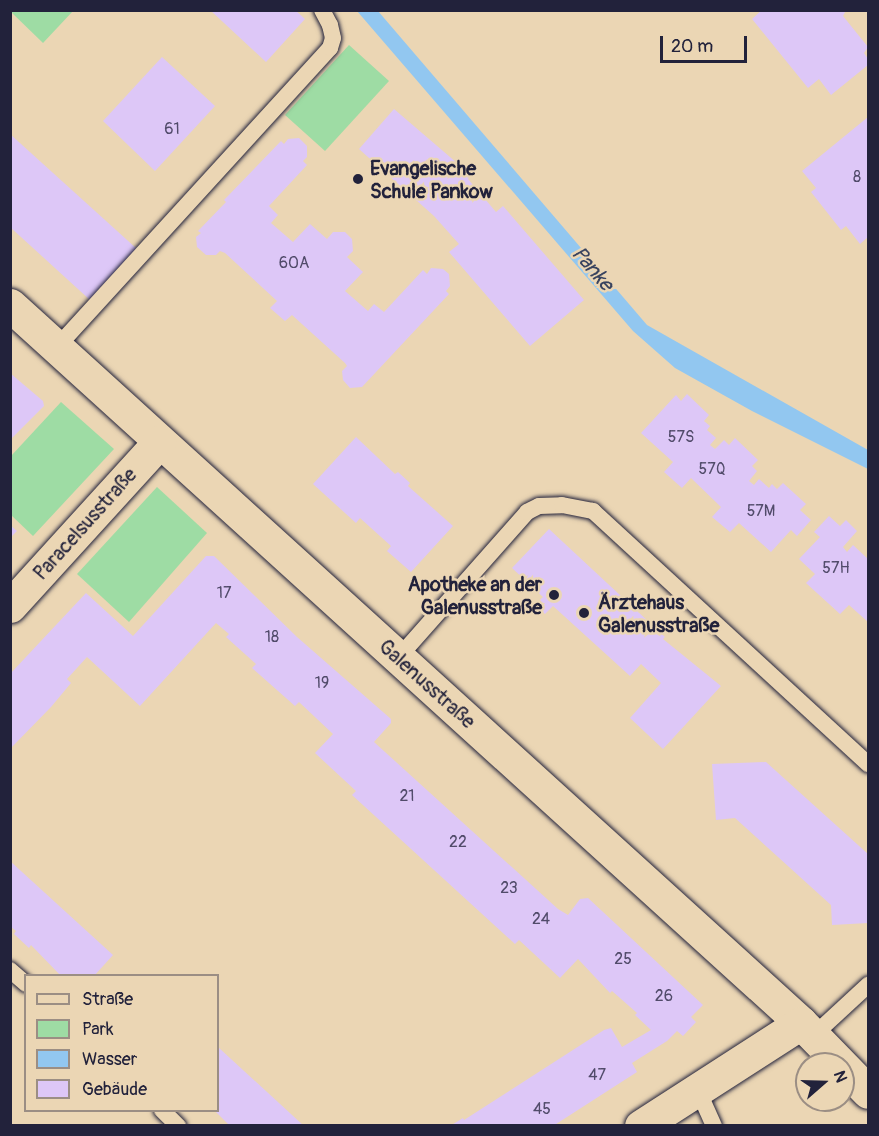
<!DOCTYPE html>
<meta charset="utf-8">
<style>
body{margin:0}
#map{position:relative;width:879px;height:1136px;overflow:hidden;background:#ebd6b4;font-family:Pangolin,sans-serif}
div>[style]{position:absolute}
.green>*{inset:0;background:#9edca4}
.water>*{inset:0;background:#92c7f0}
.building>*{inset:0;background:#ddc7f7}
.roads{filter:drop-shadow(0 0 2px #22223b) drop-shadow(0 0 2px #22223b)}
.lane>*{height:16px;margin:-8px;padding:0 8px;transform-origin:8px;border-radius:8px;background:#ebd6b4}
.street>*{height:33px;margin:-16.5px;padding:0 16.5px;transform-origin:16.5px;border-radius:16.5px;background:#ebd6b4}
.dots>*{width:16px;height:16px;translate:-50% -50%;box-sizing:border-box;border:3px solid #ebd6b4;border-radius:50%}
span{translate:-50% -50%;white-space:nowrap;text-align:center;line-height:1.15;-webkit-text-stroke:5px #ebd6b4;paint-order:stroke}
.number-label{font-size:16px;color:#514b6a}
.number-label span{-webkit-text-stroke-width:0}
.poi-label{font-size:20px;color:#22223b;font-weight:700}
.left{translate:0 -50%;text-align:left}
.right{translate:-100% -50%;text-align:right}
.street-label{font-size:20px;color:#22223b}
.water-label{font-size:21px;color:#38435f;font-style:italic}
.frame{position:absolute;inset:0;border:12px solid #22223b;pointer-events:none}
.legend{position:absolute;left:24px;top:974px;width:195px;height:138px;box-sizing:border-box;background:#ebd6b4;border:2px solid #9b8e84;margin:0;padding:8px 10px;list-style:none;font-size:18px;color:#22223b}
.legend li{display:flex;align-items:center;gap:12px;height:30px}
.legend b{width:30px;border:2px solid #9b8e84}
.north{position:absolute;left:795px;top:1052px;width:60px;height:60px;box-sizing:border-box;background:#ebd6b4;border:2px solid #9b8e84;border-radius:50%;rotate:70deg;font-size:16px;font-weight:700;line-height:24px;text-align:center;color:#22223b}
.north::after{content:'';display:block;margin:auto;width:21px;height:27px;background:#22223b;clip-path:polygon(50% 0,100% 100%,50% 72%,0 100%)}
.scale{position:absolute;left:660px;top:36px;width:87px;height:27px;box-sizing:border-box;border:3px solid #22223b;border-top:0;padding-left:8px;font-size:18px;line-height:21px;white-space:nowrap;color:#22223b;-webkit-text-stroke:4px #ebd6b4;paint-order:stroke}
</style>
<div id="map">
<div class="green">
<i style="clip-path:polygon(10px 11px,11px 10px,73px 11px,43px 43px)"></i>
<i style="clip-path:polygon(349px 45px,389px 81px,325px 151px,285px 115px)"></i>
<i style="clip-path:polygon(61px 402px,114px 449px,33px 536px,11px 515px,11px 456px)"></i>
<i style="clip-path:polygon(157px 487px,207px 533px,129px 622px,77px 574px)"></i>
</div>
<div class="water">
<i style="clip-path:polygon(357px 11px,378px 11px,647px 325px,868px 450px,868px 469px,752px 411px,675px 368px,633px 331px)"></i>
</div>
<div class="building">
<i style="clip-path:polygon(210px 10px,295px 10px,305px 19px,266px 62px)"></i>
<i style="clip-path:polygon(762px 10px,846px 10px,843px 16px,868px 47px,864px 53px,868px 59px,868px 65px,831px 95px,819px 79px,808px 88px,752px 19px)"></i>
<i style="clip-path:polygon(162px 57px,215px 106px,155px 171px,103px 121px)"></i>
<i style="clip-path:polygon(394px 109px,471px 175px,468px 179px,496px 212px,503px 206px,584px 300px,530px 346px,449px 252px,459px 244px,434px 216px,359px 149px)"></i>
<i style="clip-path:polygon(868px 117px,868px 237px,860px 244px,846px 226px,841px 230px,811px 192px,816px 188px,802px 171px)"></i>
<i style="clip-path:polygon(10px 134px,137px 249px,90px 300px,10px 227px)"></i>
<i style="clip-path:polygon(299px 138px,307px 146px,307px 157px,303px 161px,307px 165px,269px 206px,278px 215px,271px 223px,293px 242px,310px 224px,327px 239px,333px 232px,345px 232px,352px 239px,353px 251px,347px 257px,363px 272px,345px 291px,368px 311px,374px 304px,384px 312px,423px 270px,427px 274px,431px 268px,443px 269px,449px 274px,450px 286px,446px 291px,449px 294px,362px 387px,350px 388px,343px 380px,342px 371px,347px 366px,345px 363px,292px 315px,285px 321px,270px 308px,277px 301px,225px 253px,220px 251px,216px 255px,206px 255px,197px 247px,196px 237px,201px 233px,198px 231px,226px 202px,224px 200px,281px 141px,284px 144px,288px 139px)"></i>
<i style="clip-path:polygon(10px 373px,43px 401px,44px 406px,10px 440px)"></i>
<i style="clip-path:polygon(687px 394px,709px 415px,704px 421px,710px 426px,707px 430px,716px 438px,710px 445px,715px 449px,724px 440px,729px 445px,735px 438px,758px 460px,752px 466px,757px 471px,749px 481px,754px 485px,759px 479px,769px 488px,772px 484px,777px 489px,783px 483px,806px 504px,800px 510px,811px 520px,797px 536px,791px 530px,771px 552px,739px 523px,730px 532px,712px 517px,721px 507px,691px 478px,682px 488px,664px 472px,673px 462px,641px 433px,676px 395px,681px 401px)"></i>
<i style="clip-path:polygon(356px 437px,395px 474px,398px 472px,410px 483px,408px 486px,453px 526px,411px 572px,387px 551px,391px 546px,360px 518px,356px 523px,313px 484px)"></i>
<i style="clip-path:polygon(829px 516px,840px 526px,846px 520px,857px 531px,843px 547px,847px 552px,853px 545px,868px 559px,868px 622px,849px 605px,840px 614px,806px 583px,815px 574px,799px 559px,820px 537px,814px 532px)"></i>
<i style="clip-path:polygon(10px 525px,17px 531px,10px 538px)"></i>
<i style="clip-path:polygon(549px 529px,665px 637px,663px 639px,721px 686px,663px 749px,630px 718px,661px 683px,641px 664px,630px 676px,553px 606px,545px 614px,535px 604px,543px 597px,512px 568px)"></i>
<i style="clip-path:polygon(206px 556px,214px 556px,297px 637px,391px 719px,391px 723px,374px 742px,558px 909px,568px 915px,580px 899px,588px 898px,703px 1005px,691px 1017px,696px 1022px,683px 1036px,677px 1031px,667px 1041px,632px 1063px,637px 1072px,553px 1126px,450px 1126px,463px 1118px,464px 1120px,604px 1030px,611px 1028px,622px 1047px,651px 1030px,635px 1015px,637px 1013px,612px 991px,610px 993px,578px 959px,560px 978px,519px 940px,515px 944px,352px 795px,356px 791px,315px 753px,333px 734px,299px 702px,295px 706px,252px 668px,256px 664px,226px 637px,229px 634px,216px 623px,140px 706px,87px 657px,67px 679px,71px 683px,51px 707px,10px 749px,10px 674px,86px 593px,133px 636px)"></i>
<i style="clip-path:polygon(766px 762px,868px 854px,868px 923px,832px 925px,831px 905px,735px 818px,716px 820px,712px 764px)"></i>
<i style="clip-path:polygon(10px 861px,113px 955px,94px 976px,61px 976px,31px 945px,29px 948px,14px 934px,16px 931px,10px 926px)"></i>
<i style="clip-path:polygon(218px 1047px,231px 1059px,304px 1126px,230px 1126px,214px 1110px,218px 1110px)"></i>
</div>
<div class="roads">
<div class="lane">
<i style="left:57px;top:347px;width:405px;rotate:-47.6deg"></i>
<i style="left:330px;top:48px;width:10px;rotate:-73deg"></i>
<i style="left:333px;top:38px;width:13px;rotate:-103deg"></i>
<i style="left:330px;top:25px;width:17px;rotate:-118deg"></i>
<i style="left:398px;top:658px;width:195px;rotate:-48.5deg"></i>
<i style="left:527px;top:512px;width:13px;rotate:-27deg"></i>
<i style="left:539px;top:506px;width:23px;rotate:-2deg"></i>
<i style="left:562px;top:505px;width:32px;rotate:11deg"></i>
<i style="left:593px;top:511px;width:374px;rotate:42.6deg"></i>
<i style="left:10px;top:970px;width:21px;rotate:41deg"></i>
<i style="left:814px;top:1035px;width:74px;rotate:-42.8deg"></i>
<i style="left:698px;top:1090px;width:39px;rotate:66deg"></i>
<i style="left:162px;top:1110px;width:23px;rotate:45deg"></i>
</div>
<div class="street">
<i style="left:10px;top:305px;width:1068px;rotate:42.23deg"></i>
<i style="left:801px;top:1023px;width:96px;rotate:45.8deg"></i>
<i style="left:10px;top:606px;width:222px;rotate:-47.7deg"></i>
<i style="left:641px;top:1126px;width:190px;rotate:-32.8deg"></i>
</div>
</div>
<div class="dots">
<i style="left:358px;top:179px;background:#22223b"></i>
<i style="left:554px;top:595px;background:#22223b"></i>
<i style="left:584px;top:613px;background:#22223b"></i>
</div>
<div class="number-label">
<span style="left:172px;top:129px">61</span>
<span style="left:857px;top:177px">8</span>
<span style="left:294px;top:263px">60A</span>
<span style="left:681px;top:437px">57S</span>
<span style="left:712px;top:469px">57Q</span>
<span style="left:761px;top:511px">57M</span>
<span style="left:836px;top:568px">57H</span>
<span style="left:224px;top:593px">17</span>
<span style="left:272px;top:637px">18</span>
<span style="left:322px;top:683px">19</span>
<span style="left:407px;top:796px">21</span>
<span style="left:458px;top:842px">22</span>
<span style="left:509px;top:888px">23</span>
<span style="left:541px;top:919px">24</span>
<span style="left:623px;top:959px">25</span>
<span style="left:664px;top:996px">26</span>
<span style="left:597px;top:1075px">47</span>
<span style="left:542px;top:1109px">45</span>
</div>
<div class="poi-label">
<span class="left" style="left:370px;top:180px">Evangelische<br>Schule Pankow</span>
<span class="right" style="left:542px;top:596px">Apotheke an der<br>Galenusstraße</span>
<span class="left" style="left:598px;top:614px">Ärztehaus<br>Galenusstraße</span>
</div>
<div class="street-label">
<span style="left:85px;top:524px;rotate:-48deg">Paracelsusstraße</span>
<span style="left:427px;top:684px;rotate:42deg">Galenusstraße</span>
</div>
<div class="water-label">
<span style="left:592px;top:269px;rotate:49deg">Panke</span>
</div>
<div class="frame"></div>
<ul class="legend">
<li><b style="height:8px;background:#ebd6b4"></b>Straße</li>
<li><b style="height:16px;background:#9edca4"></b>Park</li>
<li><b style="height:16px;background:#92c7f0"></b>Wasser</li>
<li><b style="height:16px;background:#ddc7f7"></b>Gebäude</li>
</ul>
<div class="north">N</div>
<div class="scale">20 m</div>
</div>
